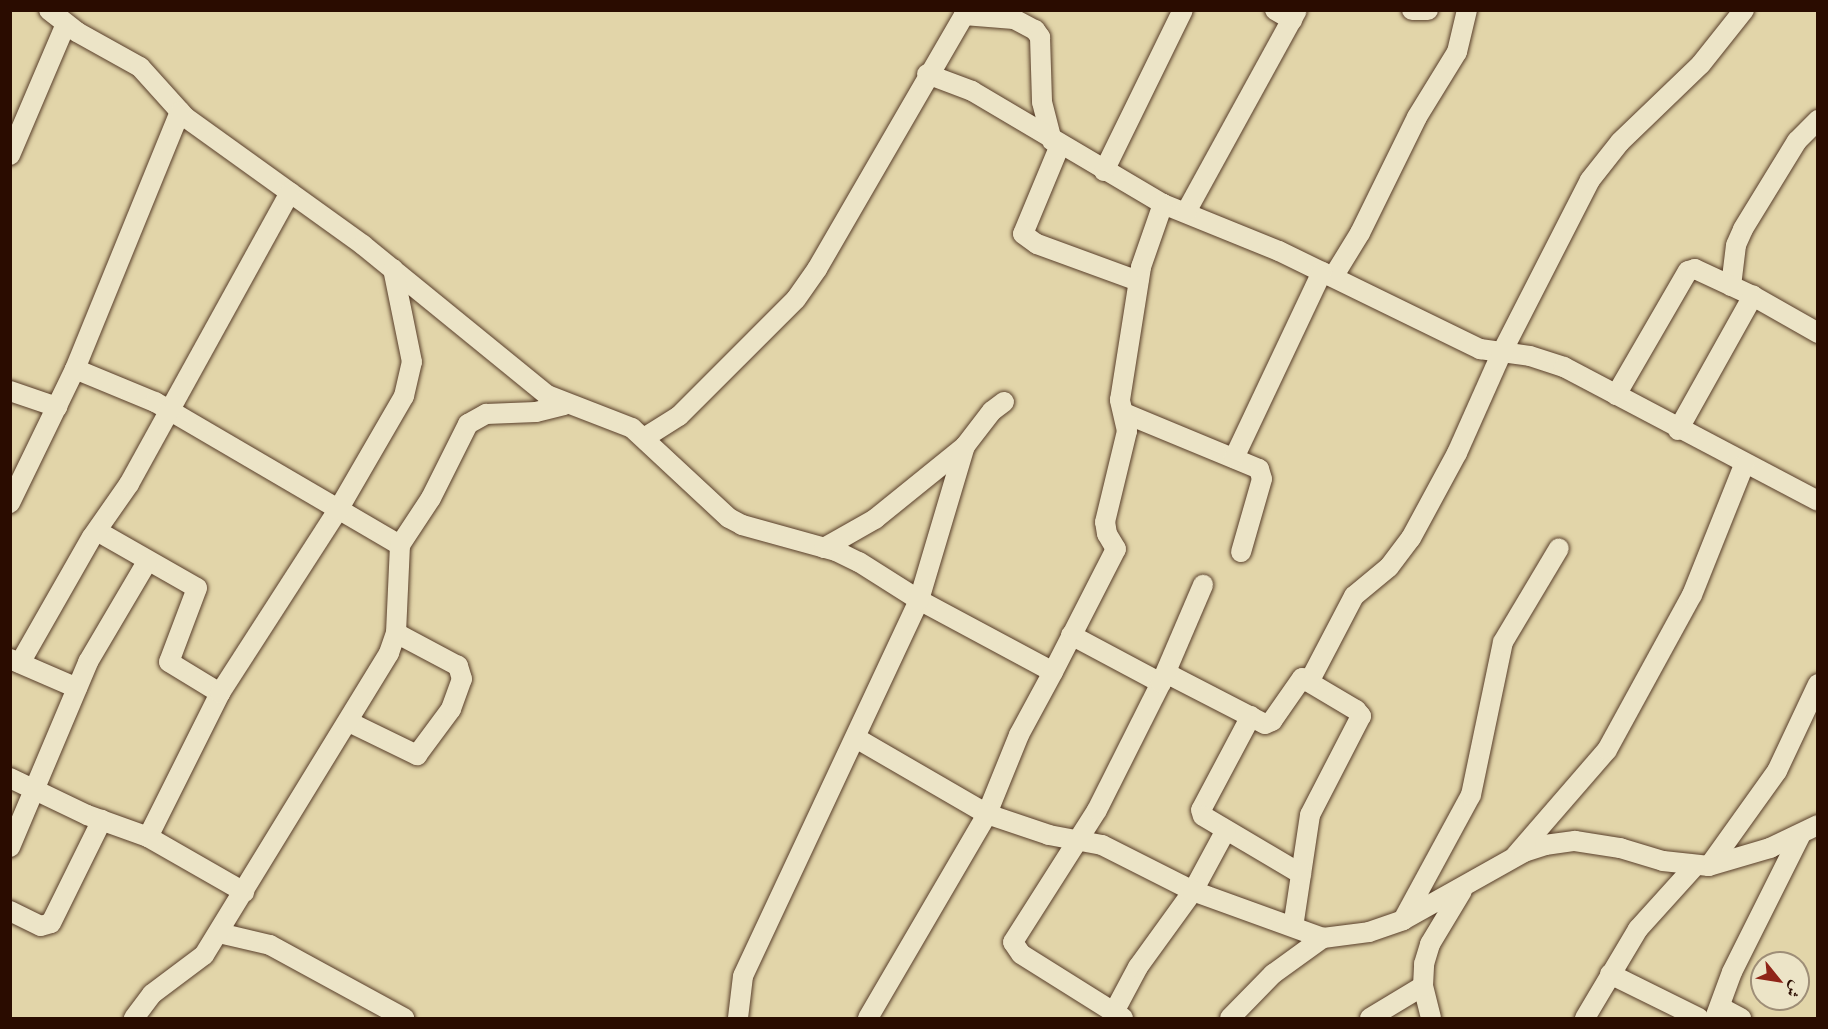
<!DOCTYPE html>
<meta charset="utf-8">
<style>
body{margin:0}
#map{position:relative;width:1828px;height:1029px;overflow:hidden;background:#e2d5a9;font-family:"Libre Bodoni",Amiri,serif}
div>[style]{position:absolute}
.roads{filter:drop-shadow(0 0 2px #583e2a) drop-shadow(0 0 2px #583e2a)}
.minor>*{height:20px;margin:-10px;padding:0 10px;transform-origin:10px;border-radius:10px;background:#ece4c7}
span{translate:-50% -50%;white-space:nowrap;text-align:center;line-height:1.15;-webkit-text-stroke:4.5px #ece4c7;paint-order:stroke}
.frame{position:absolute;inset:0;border:12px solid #2a0c00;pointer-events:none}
.north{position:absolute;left:1750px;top:951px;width:60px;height:60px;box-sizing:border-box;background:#ece4c7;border:2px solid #9e8e77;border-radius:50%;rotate:120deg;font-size:16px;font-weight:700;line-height:24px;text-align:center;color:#2a0c00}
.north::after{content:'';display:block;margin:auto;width:21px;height:27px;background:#8f2418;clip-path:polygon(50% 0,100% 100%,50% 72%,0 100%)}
</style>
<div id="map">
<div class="roads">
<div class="minor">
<i style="left:49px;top:10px;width:36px;rotate:38deg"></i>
<i style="left:77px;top:32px;width:72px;rotate:29.1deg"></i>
<i style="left:140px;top:67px;width:67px;rotate:48deg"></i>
<i style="left:185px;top:117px;width:219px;rotate:35.7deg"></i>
<i style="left:363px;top:245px;width:237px;rotate:39.2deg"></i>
<i style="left:547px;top:395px;width:91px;rotate:21.2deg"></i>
<i style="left:632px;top:428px;width:132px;rotate:42.9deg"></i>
<i style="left:729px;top:518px;width:15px;rotate:28deg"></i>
<i style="left:742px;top:525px;width:98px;rotate:15.5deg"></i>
<i style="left:836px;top:551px;width:25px;rotate:26deg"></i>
<i style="left:859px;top:562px;width:71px;rotate:32.3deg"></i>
<i style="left:919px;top:600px;width:152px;rotate:28.2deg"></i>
<i style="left:1053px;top:672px;width:72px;rotate:118.4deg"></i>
<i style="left:1019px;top:735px;width:85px;rotate:112.1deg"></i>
<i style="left:987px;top:814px;width:151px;rotate:-149.9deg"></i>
<i style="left:1275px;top:10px;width:20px;rotate:30deg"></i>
<i style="left:1412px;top:10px;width:16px"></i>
<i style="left:964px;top:15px;width:50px;rotate:4.6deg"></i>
<i style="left:1014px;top:19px;width:24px;rotate:28deg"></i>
<i style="left:1035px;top:30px;width:9px;rotate:54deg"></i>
<i style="left:1040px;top:37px;width:65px;rotate:88.2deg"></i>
<i style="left:1042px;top:102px;width:40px;rotate:75.6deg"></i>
<i style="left:927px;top:74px;width:48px;rotate:20.7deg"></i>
<i style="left:972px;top:91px;width:222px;rotate:30.6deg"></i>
<i style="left:1163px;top:204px;width:125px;rotate:22.1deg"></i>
<i style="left:1279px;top:251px;width:224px;rotate:26deg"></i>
<i style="left:1480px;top:349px;width:50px;rotate:8deg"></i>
<i style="left:1530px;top:356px;width:36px;rotate:18deg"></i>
<i style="left:1564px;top:367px;width:287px;rotate:27.8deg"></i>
<i style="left:1060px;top:145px;width:96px;rotate:112.6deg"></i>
<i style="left:1023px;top:234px;width:17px;rotate:36deg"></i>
<i style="left:1037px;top:244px;width:108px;rotate:20.1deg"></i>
<i style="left:10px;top:155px;width:142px;rotate:-66.9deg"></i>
<i style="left:1104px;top:171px;width:179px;rotate:-63.9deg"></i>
<i style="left:1186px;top:212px;width:230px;rotate:-61.2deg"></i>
<i style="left:1333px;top:277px;width:52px;rotate:-58.5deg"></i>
<i style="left:1360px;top:233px;width:129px;rotate:-63.8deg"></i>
<i style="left:1417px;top:117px;width:76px;rotate:-58.4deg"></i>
<i style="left:1457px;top:52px;width:43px;rotate:-76.6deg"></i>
<i style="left:1731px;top:286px;width:41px;rotate:-83deg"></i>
<i style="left:1736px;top:245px;width:17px;rotate:-66deg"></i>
<i style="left:1743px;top:229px;width:103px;rotate:-58.5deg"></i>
<i style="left:1797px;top:141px;width:30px;rotate:-45deg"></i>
<i style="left:75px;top:369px;width:278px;rotate:-67.8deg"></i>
<i style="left:10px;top:391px;width:50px;rotate:18.8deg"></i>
<i style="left:1616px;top:395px;width:143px;rotate:-59.9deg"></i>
<i style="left:1688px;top:271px;width:7px;rotate:-16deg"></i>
<i style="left:1695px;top:269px;width:64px;rotate:25deg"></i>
<i style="left:1753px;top:296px;width:75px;rotate:29.6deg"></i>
<i style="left:1124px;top:413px;width:146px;rotate:22.5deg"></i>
<i style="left:1259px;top:469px;width:10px;rotate:73deg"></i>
<i style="left:1262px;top:479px;width:76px;rotate:106deg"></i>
<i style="left:1678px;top:430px;width:154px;rotate:-60.8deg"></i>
<i style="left:644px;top:438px;width:41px;rotate:-32.2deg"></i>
<i style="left:679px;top:416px;width:165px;rotate:-45deg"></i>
<i style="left:796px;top:299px;width:37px;rotate:-55deg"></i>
<i style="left:817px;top:269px;width:299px;rotate:-59.9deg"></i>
<i style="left:1234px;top:458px;width:206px;rotate:-64.7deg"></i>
<i style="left:10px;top:503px;width:149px;rotate:-64.1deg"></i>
<i style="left:75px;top:369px;width:87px;rotate:22.4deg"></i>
<i style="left:155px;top:402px;width:284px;rotate:30.3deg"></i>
<i style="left:97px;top:531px;width:115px;rotate:29.7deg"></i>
<i style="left:197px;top:588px;width:79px;rotate:110.7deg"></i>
<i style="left:169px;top:662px;width:60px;rotate:31.3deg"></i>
<i style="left:824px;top:548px;width:59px;rotate:-29.6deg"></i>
<i style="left:875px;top:519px;width:116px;rotate:-39deg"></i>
<i style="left:1071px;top:635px;width:102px;rotate:28.1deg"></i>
<i style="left:10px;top:659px;width:73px;rotate:23.4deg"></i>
<i style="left:20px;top:663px;width:145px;rotate:-60.3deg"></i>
<i style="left:92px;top:537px;width:65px;rotate:-55.1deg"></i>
<i style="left:129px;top:484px;width:333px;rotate:-61.1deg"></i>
<i style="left:1053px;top:672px;width:138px;rotate:-62.9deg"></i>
<i style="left:1116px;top:549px;width:17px;rotate:-121deg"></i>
<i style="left:1107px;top:534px;width:12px;rotate:-99deg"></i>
<i style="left:1105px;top:522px;width:94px;rotate:-76.4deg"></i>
<i style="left:1127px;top:431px;width:32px;rotate:-103deg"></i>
<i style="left:1120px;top:400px;width:135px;rotate:-81deg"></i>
<i style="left:1141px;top:267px;width:67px;rotate:-70.8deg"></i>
<i style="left:1166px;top:673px;width:111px;rotate:27.3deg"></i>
<i style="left:1265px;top:724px;width:8px;rotate:-23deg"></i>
<i style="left:1272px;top:721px;width:52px;rotate:-55.1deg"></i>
<i style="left:1302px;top:678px;width:63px;rotate:30.7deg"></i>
<i style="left:1356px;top:710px;width:8px;rotate:50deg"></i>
<i style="left:1361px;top:716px;width:111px;rotate:117.3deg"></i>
<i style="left:1310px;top:815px;width:113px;rotate:98.6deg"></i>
<i style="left:1309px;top:682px;width:97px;rotate:-62.4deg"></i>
<i style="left:1354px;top:596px;width:45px;rotate:-39.6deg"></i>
<i style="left:1389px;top:567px;width:36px;rotate:-53deg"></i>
<i style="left:1411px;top:538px;width:97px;rotate:-61.6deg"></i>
<i style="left:1457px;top:453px;width:108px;rotate:-66deg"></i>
<i style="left:1501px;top:354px;width:195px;rotate:-62.9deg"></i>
<i style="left:1590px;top:180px;width:48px;rotate:-51.7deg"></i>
<i style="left:1620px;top:142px;width:112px;rotate:-43.9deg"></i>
<i style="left:1701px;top:64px;width:69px;rotate:-51.5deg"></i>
<i style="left:1251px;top:716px;width:106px;rotate:118deg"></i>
<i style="left:1201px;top:810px;width:6px;rotate:72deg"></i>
<i style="left:1203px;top:816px;width:114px;rotate:30.6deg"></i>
<i style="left:349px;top:722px;width:76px;rotate:25.9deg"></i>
<i style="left:417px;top:755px;width:57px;rotate:-53.5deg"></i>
<i style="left:451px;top:709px;width:32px;rotate:-70deg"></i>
<i style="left:462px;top:679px;width:14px;rotate:-107deg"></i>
<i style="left:458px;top:666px;width:70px;rotate:-152deg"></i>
<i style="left:10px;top:778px;width:85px;rotate:25.7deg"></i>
<i style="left:87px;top:815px;width:65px;rotate:19.8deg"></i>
<i style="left:148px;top:837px;width:111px;rotate:29.8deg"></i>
<i style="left:148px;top:837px;width:161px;rotate:-63.4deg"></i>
<i style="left:220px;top:693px;width:218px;rotate:-57.2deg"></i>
<i style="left:338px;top:510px;width:132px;rotate:-59.9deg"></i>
<i style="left:404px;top:396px;width:35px;rotate:-77deg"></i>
<i style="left:412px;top:362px;width:95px;rotate:-101.5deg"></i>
<i style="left:10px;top:847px;width:201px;rotate:-67.1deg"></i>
<i style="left:88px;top:662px;width:116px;rotate:-59.5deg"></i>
<i style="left:1516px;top:855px;width:139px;rotate:-49.1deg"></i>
<i style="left:1607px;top:750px;width:177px;rotate:-61.3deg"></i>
<i style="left:1692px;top:595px;width:140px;rotate:-68.2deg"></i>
<i style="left:1709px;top:866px;width:117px;rotate:-54.4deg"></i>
<i style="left:1777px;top:771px;width:96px;rotate:-64.8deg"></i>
<i style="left:10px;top:911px;width:34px;rotate:26deg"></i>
<i style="left:41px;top:926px;width:10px;rotate:-17deg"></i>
<i style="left:51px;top:923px;width:115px;rotate:-63.7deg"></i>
<i style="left:1403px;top:920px;width:142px;rotate:-61.5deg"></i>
<i style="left:1471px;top:795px;width:156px;rotate:-78.2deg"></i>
<i style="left:1503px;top:642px;width:109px;rotate:-59.2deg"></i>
<i style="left:219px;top:933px;width:52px;rotate:13.2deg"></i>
<i style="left:270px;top:945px;width:153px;rotate:28.6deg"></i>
<i style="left:1610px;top:974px;width:99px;rotate:26.3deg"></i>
<i style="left:1720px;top:1007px;width:24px;rotate:28deg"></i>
<i style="left:1114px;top:1012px;width:51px;rotate:-61.9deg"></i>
<i style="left:1138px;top:967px;width:94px;rotate:-54.1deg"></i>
<i style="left:1193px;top:891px;width:69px;rotate:-61.6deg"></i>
<i style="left:134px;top:1018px;width:30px;rotate:-53deg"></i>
<i style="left:152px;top:994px;width:65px;rotate:-36.9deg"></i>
<i style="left:204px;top:955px;width:354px;rotate:-58.5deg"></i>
<i style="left:389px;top:653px;width:21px;rotate:-71deg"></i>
<i style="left:396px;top:633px;width:88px;rotate:-87.4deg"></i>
<i style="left:400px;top:545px;width:56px;rotate:-56.6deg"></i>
<i style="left:431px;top:498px;width:83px;rotate:-63.4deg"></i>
<i style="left:468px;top:424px;width:21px;rotate:-29deg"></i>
<i style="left:486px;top:414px;width:50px;rotate:-2.3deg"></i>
<i style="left:536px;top:412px;width:29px;rotate:-14deg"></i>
<i style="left:738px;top:1018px;width:42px;rotate:-83.2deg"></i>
<i style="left:743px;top:976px;width:415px;rotate:-64.9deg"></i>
<i style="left:919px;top:600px;width:161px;rotate:-73.4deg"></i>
<i style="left:965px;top:446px;width:44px;rotate:-52.4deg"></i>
<i style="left:992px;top:411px;width:15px;rotate:-37deg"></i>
<i style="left:868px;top:1018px;width:236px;rotate:-59.7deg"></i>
<i style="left:987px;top:814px;width:65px;rotate:18.7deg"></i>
<i style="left:1049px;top:835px;width:54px;rotate:10.7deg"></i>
<i style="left:1102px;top:845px;width:102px;rotate:26.8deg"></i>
<i style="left:1193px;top:891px;width:138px;rotate:19.9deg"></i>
<i style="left:1323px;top:938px;width:46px;rotate:-7.4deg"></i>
<i style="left:1369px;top:932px;width:36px;rotate:-19deg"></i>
<i style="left:1403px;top:920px;width:139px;rotate:-29.3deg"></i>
<i style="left:1524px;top:852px;width:22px;rotate:-18deg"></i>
<i style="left:1545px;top:845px;width:30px;rotate:-8deg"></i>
<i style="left:1575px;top:841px;width:46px;rotate:8.8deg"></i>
<i style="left:1620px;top:848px;width:45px;rotate:16.8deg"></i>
<i style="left:1663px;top:861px;width:46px;rotate:6.2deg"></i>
<i style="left:1709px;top:866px;width:64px;rotate:-16.4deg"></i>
<i style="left:1770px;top:848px;width:53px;rotate:-25.6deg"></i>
<i style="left:1123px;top:1018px;width:120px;rotate:-147.9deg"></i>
<i style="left:1021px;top:954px;width:14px;rotate:-124deg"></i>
<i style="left:1013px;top:942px;width:156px;rotate:-57.5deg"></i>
<i style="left:1097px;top:810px;width:142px;rotate:-63.3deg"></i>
<i style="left:1161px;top:683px;width:107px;rotate:-66.8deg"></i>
<i style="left:1230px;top:1018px;width:62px;rotate:-45.7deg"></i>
<i style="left:1273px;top:974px;width:62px;rotate:-35.8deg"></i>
<i style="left:1370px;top:1018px;width:62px;rotate:-31.1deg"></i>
<i style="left:1431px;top:1018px;width:33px;rotate:-104deg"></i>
<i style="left:1423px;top:986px;width:22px;rotate:-87deg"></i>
<i style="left:1424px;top:964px;width:21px;rotate:-73deg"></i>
<i style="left:1430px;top:944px;width:62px;rotate:-58.9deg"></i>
<i style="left:1585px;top:1018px;width:104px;rotate:-59.2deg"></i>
<i style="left:1638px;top:929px;width:85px;rotate:-47.9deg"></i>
<i style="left:1715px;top:1018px;width:49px;rotate:-69.7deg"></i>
<i style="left:1732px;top:972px;width:154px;rotate:-63.4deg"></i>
</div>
</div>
<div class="frame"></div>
<div class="north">ش</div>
</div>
